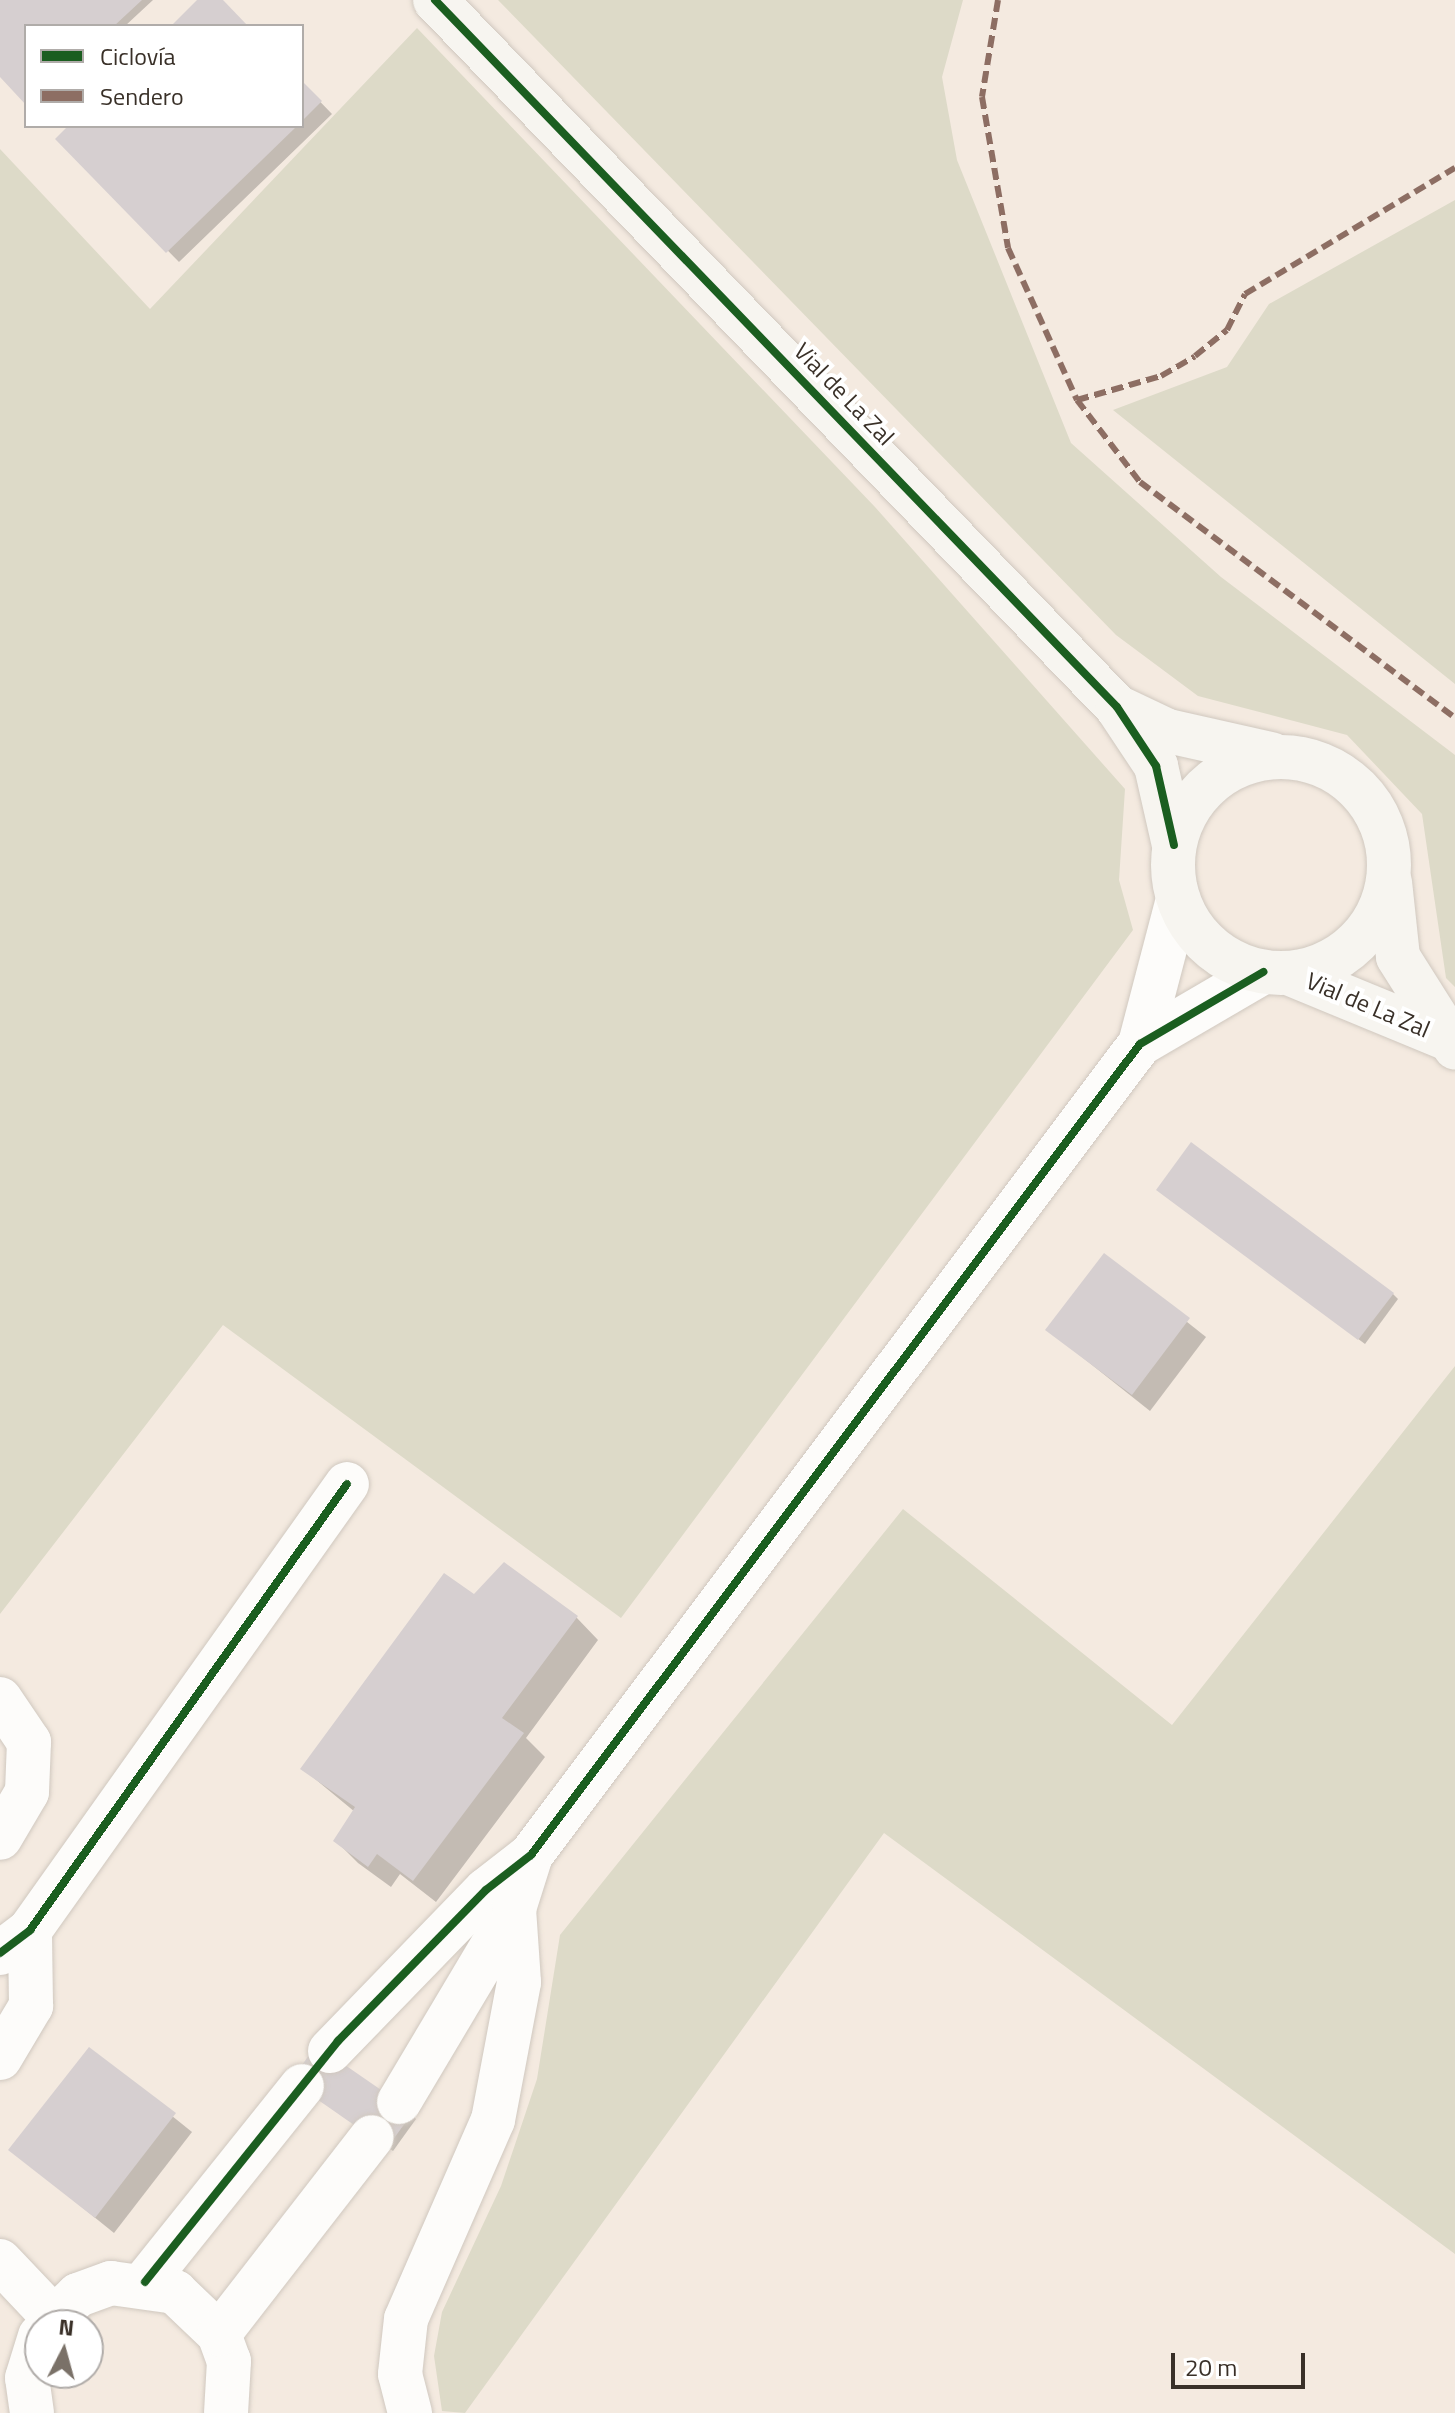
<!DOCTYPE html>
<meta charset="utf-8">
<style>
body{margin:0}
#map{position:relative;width:1455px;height:2413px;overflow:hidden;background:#f4eae0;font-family:"Titillium Web",sans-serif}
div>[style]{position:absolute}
.green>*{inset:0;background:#dddac8}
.shadow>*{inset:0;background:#0003}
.building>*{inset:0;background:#d6cfd0}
.roads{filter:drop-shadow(0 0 2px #d0c8bf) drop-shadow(0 0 2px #d0c8bf)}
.street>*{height:44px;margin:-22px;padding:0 22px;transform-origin:22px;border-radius:22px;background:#fdfcfa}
.secondary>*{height:44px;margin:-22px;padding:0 22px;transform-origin:22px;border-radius:22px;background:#f7f5f0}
.secondary>.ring{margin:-22px;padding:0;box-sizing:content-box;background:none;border:44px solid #f7f5f0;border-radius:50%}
.quiet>*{height:6px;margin-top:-3px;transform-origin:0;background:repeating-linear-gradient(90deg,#8d6e63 0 12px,transparent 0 18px)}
.cycleway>*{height:8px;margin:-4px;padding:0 4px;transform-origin:4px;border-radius:4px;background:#1b5e20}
span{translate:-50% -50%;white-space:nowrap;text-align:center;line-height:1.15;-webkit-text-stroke:8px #fff;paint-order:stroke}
.street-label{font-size:24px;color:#393028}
.legend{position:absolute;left:24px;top:24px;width:280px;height:104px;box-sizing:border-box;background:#fff;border:2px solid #b0aca9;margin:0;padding:10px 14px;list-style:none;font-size:24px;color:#393028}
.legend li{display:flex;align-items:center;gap:16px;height:40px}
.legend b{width:40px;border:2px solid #b0aca9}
.north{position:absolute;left:24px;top:2309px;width:80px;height:80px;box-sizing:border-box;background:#fff;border:2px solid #b0aca9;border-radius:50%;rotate:6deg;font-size:22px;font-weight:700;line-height:32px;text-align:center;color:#393028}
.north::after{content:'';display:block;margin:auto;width:28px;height:36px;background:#7a7168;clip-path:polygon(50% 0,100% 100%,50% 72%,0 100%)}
.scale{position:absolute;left:1171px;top:2353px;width:134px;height:36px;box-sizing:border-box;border:4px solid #393028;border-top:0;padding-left:10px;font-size:24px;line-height:28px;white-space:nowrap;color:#393028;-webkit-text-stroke:6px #fff;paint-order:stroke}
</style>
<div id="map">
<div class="green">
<i style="clip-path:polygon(498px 0,963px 0,942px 77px,957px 160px,1071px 443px,1221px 577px,1455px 755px,1455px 987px,1446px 978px,1422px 814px,1347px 735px,1198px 696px,1116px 635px)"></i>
<i style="clip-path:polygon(417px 28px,875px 507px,1125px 789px,1119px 880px,1133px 930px,621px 1618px,223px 1325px,0 1614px,0 149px,150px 309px)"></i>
<i style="clip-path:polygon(1455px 200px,1455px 684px,1113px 410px,1227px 367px,1269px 304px)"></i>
<i style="clip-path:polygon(1455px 1366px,1455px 2254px,884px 1833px,465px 2413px,442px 2411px,434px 2356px,442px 2312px,501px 2186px,537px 2079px,560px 1935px,903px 1509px,1172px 1725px)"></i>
</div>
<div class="shadow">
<i style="clip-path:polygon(0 0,153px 0,125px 26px,26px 26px,26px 102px,0 74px)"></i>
<i style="clip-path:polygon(302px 83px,332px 114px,179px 262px,58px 139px,71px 126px,302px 126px)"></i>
<i style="clip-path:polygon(1164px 1195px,1393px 1294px,1398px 1299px,1365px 1344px)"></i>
<i style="clip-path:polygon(1104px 1256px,1206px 1337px,1150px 1411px,1048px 1330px)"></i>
<i style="clip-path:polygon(474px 1596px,576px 1617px,598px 1640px,526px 1738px,545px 1757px,436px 1902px,400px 1874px,391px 1887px,358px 1863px,336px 1841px,355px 1812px,303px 1769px)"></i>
<i style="clip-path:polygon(90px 2050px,192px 2132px,114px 2233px,11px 2150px)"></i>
<i style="clip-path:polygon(299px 2086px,411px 2114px,416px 2119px,393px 2151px)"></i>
</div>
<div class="building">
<i style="clip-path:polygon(0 0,142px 0,114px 26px,26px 26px,26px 105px,0 77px)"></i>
<i style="clip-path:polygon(197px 0,223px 0,248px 26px,171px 26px)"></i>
<i style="clip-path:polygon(302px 81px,322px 101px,302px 121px)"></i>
<i style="clip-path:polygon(68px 126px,297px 126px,166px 253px,55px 139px)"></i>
<i style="clip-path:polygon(1191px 1142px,1394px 1293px,1358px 1340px,1156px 1190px)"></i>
<i style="clip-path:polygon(1104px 1253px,1190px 1318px,1132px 1395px,1045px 1330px)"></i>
<i style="clip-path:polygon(504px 1562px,578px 1616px,502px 1718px,524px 1733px,413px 1881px,377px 1854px,368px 1867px,333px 1841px,355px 1807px,300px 1769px,444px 1573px,474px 1594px)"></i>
<i style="clip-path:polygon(316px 2045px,413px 2112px,387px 2148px,291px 2081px)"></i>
<i style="clip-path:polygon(89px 2047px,176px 2113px,95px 2218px,8px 2150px)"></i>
</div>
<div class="roads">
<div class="street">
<i style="left:1140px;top:1044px;width:150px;rotate:-75.3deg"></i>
<i style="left:0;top:1699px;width:52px;rotate:56deg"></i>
<i style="left:29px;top:1742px;width:50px;rotate:92.3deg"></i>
<i style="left:27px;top:1792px;width:53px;rotate:120.4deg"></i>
<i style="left:0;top:1953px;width:38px;rotate:-37deg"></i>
<i style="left:30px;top:1930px;width:547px;rotate:-54.6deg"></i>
<i style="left:330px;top:2051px;width:224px;rotate:-45.9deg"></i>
<i style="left:486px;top:1890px;width:57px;rotate:-37.9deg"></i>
<i style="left:531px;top:1855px;width:1014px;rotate:-53.1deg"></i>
<i style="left:1140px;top:1044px;width:143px;rotate:-30.3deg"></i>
<i style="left:0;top:2058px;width:61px;rotate:-59.2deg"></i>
<i style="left:31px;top:2006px;width:76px;rotate:-90.8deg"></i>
<i style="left:399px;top:2102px;width:225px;rotate:-59.2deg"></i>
<i style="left:0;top:2261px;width:76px;rotate:46.6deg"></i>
<i style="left:145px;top:2282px;width:251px;rotate:-51.3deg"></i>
<i style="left:47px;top:2325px;width:43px;rotate:-44.1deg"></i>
<i style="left:78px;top:2295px;width:35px;rotate:-20deg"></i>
<i style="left:111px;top:2283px;width:65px;rotate:8deg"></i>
<i style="left:175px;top:2292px;width:61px;rotate:43.7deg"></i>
<i style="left:219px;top:2334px;width:29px;rotate:70deg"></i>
<i style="left:229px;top:2361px;width:52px;rotate:93.3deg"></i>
<i style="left:219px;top:2334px;width:249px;rotate:-52.2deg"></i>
<i style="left:32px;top:2413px;width:35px;rotate:-98deg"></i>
<i style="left:27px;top:2378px;width:44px;rotate:-72.8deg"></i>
<i style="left:410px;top:2413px;width:40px;rotate:-104.4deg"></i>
<i style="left:400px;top:2374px;width:55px;rotate:-83.8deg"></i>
<i style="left:406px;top:2319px;width:217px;rotate:-66.4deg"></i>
<i style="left:493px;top:2120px;width:140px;rotate:-79.3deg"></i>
<i style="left:519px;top:1982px;width:73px;rotate:-93.9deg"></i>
<i style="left:514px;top:1909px;width:57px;rotate:-72.5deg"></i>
</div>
<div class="secondary">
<i style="left:435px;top:0;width:982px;rotate:46.03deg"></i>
<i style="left:1117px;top:707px;width:71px;rotate:56.5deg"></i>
<i style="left:1156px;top:766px;width:81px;rotate:77.2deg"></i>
<i style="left:1117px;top:707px;width:56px;rotate:25.2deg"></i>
<i style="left:1168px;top:731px;width:106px;rotate:12.6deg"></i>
<i class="ring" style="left:1173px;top:757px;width:172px;height:172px"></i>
<i style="left:1390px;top:882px;width:75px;rotate:83.9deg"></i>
<i style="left:1398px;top:957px;width:107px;rotate:57.7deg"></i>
<i style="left:1288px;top:973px;width:171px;rotate:22.4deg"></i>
</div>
</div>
<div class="quiet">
<i style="left:998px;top:0;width:98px;rotate:99.4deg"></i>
<i style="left:982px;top:97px;width:153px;rotate:80.2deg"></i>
<i style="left:1008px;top:248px;width:167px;rotate:65.6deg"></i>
<i style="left:1077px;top:400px;width:103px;rotate:52.5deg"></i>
<i style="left:1140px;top:482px;width:394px;rotate:36.8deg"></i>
<i style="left:1077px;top:400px;width:87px;rotate:-15.9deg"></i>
<i style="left:1161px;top:376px;width:39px;rotate:-30deg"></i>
<i style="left:1195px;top:356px;width:41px;rotate:-39.1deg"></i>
<i style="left:1227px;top:330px;width:40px;rotate:-63.4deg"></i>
<i style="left:1245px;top:294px;width:245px;rotate:-31deg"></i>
</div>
<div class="cycleway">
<i style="left:435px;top:0;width:982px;rotate:46.03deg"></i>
<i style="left:1117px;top:707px;width:71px;rotate:56.5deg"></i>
<i style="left:1156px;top:766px;width:81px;rotate:77.2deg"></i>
<i style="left:0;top:1953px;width:38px;rotate:-37deg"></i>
<i style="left:30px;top:1930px;width:547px;rotate:-54.6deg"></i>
<i style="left:145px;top:2282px;width:309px;rotate:-51.3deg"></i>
<i style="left:338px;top:2041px;width:211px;rotate:-45.6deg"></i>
<i style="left:486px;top:1890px;width:57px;rotate:-37.9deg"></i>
<i style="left:531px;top:1855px;width:1014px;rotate:-53.1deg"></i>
<i style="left:1140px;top:1044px;width:143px;rotate:-30.3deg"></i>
</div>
<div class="street-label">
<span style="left:844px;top:394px;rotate:46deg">Vial de La Zal</span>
<span style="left:1368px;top:1005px;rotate:23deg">Vial de La Zal</span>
</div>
<ul class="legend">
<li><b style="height:10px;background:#1b5e20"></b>Ciclovía</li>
<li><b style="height:10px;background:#8d6e63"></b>Sendero</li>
</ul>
<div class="north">N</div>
<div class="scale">20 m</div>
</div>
